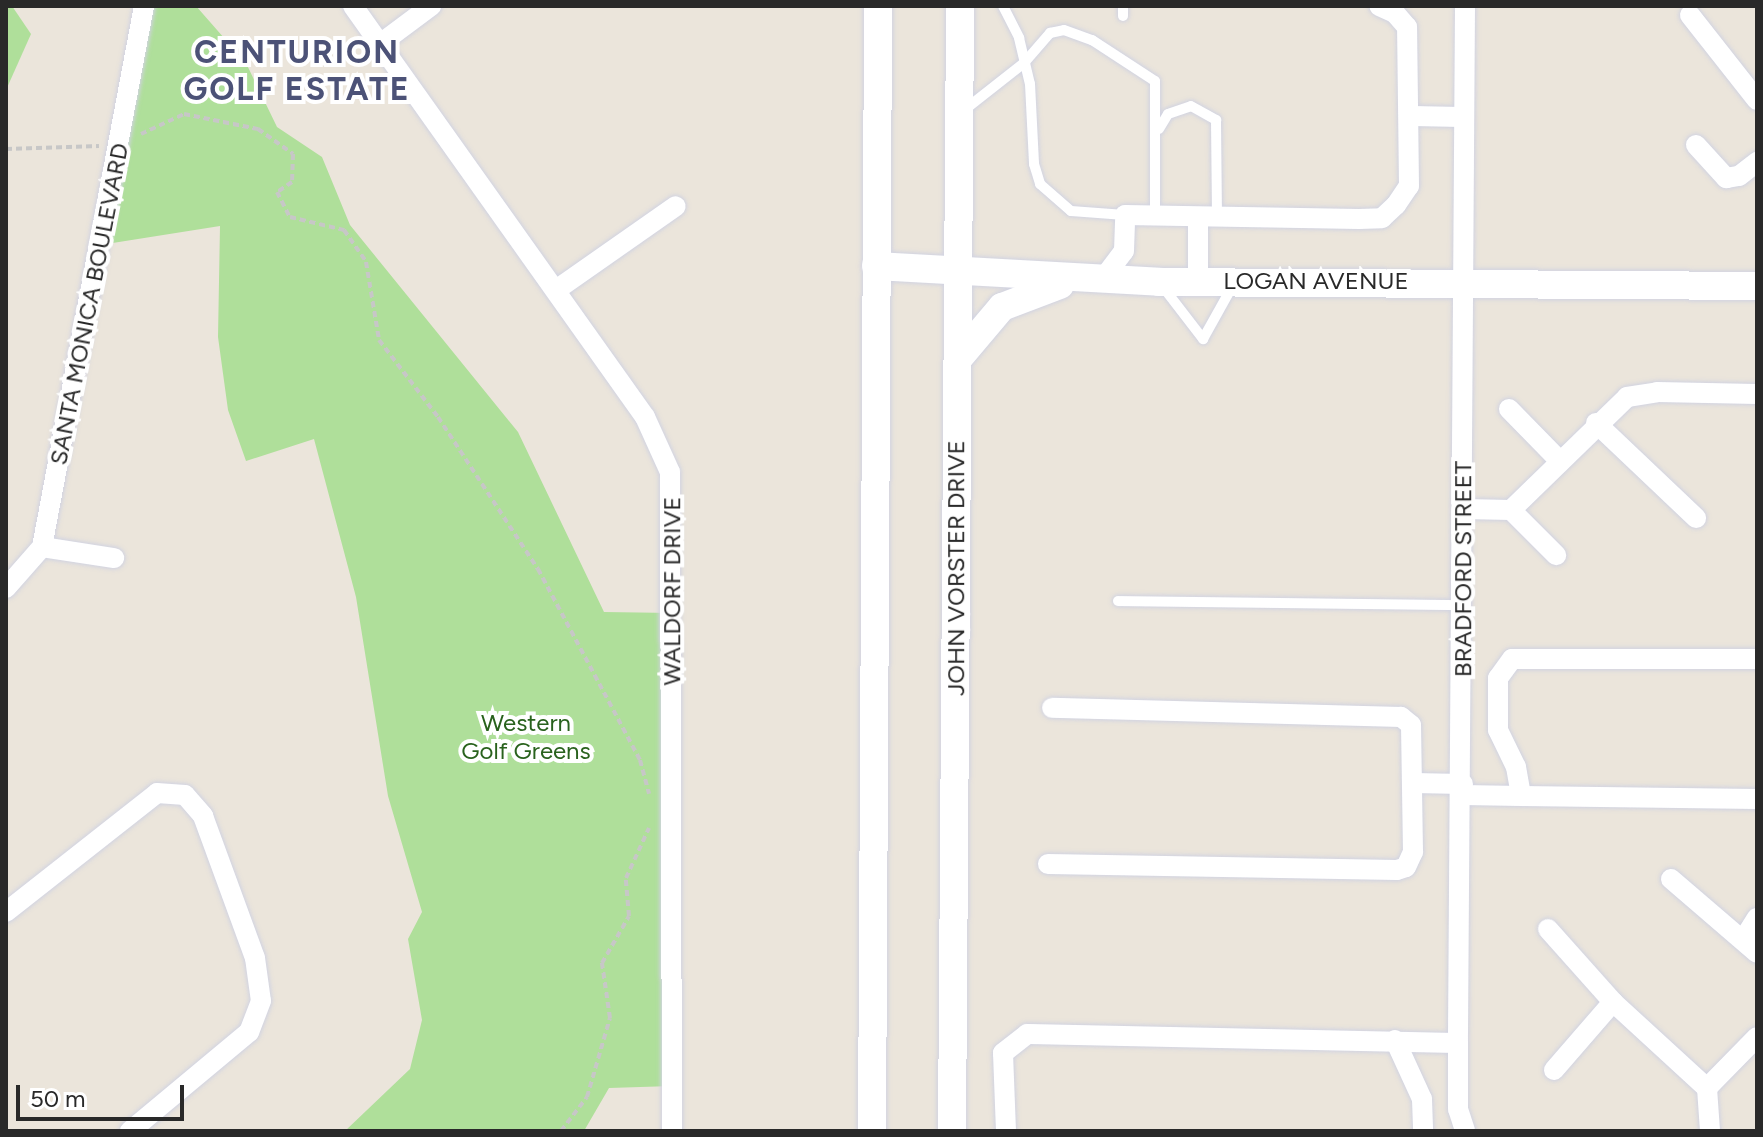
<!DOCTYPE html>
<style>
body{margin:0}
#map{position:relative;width:1763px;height:1137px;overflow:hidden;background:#ebe5db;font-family:Figtree,sans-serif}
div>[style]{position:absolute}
.green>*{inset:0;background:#afdf9a}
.path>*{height:4px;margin-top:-2px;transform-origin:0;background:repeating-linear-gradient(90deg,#c7c7c7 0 6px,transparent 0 10px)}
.roads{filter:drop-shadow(0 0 2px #d1d3e1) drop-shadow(0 0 2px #d1d3e1)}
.lane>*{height:10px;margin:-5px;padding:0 5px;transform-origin:5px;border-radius:5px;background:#fff}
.street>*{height:20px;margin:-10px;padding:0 10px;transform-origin:10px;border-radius:10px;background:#fff}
.secondary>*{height:28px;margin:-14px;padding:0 14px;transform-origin:14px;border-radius:14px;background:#fff}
span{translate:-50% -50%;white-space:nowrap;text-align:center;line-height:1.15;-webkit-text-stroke:8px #fff;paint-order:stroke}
.street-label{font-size:24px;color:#292929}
.park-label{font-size:24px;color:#29621d}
.district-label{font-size:32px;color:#4c5277;font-weight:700;letter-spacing:2px}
.frame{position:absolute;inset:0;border:8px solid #292929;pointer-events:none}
.scale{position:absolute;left:16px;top:1085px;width:168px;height:36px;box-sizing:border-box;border:4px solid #292929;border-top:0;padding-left:10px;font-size:24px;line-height:28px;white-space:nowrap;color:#292929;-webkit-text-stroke:6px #fff;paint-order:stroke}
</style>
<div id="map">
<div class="green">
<i style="clip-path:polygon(6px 6px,12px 6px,31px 34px,6px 90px)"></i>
<i style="clip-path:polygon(142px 6px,196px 6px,246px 63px,277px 127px,322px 157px,350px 225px,518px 432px,604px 612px,673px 613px,672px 1086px,609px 1088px,584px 1131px,345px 1131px,410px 1069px,422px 1020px,408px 939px,422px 912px,388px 796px,356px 597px,314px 439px,246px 461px,228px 410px,218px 337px,220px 226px,100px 245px)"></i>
</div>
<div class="path">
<i style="left:141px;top:134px;width:47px;rotate:-24.9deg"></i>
<i style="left:184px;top:114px;width:76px;rotate:11.5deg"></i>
<i style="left:258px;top:129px;width:43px;rotate:35.5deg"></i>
<i style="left:293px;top:154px;width:28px;rotate:92deg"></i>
<i style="left:292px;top:182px;width:18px;rotate:146deg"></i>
<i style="left:277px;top:192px;width:28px;rotate:63deg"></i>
<i style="left:290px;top:217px;width:56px;rotate:13.5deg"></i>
<i style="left:344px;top:230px;width:39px;rotate:55deg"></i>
<i style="left:366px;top:262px;width:79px;rotate:80.5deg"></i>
<i style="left:379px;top:340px;width:97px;rotate:52.5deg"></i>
<i style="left:438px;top:417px;width:182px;rotate:56.7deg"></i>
<i style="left:538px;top:569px;width:217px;rotate:61.9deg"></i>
<i style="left:640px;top:760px;width:35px;rotate:75deg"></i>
<i style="left:6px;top:149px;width:93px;rotate:-1.8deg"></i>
<i style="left:561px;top:1131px;width:43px;rotate:-52.6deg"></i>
<i style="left:587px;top:1097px;width:82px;rotate:-73.8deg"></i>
<i style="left:610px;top:1018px;width:56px;rotate:-98.3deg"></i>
<i style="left:602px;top:963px;width:54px;rotate:-60.1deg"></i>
<i style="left:629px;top:916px;width:38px;rotate:-95deg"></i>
<i style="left:626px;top:878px;width:55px;rotate:-65.3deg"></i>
</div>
<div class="roads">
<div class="lane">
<i style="left:1003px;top:6px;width:36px;rotate:63deg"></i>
<i style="left:1019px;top:38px;width:47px;rotate:76.6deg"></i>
<i style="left:1030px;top:84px;width:80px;rotate:87.1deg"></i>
<i style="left:1034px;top:164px;width:21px;rotate:73deg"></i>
<i style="left:1040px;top:184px;width:41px;rotate:41.1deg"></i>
<i style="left:1071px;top:211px;width:54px;rotate:4.2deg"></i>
<i style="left:1123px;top:6px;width:10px;rotate:90deg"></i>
<i style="left:963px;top:111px;width:78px;rotate:-38.2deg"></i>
<i style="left:1024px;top:63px;width:40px;rotate:-49deg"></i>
<i style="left:1050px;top:33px;width:14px;rotate:-12deg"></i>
<i style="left:1064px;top:30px;width:30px;rotate:20deg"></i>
<i style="left:1092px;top:40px;width:75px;rotate:33.1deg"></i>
<i style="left:1155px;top:81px;width:135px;rotate:90deg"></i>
<i style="left:1159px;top:129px;width:17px;rotate:-59deg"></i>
<i style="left:1168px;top:114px;width:24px;rotate:-19deg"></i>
<i style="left:1191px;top:106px;width:29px;rotate:29deg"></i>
<i style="left:1216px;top:120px;width:98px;rotate:89.4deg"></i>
<i style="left:1163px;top:287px;width:66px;rotate:52.4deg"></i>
<i style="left:1203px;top:339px;width:62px;rotate:-60.9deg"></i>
<i style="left:1118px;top:601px;width:344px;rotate:0.7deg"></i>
</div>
<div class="street">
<i style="left:353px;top:6px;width:504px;rotate:54.61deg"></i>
<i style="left:645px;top:417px;width:60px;rotate:65.6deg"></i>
<i style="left:670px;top:472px;width:659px;rotate:89.83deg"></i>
<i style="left:1465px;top:6px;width:1037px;rotate:90.39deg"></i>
<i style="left:1458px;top:1043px;width:66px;rotate:90deg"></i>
<i style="left:1458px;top:1109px;width:23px;rotate:72deg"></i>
<i style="left:1690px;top:15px;width:108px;rotate:51.8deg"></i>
<i style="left:380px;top:44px;width:64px;rotate:-36.7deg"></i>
<i style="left:1410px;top:116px;width:54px;rotate:1.1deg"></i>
<i style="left:1696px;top:145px;width:45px;rotate:47.7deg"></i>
<i style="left:1726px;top:178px;width:13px;rotate:-9deg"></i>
<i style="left:1739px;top:176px;width:23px;rotate:-38deg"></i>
<i style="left:1198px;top:217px;width:64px;rotate:90deg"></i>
<i style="left:1102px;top:280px;width:36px;rotate:-53deg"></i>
<i style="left:1124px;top:251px;width:36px;rotate:-88deg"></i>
<i style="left:1125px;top:215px;width:234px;rotate:1deg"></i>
<i style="left:1359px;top:219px;width:23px;rotate:-2deg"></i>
<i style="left:1382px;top:218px;width:19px;rotate:-43deg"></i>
<i style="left:1396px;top:205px;width:23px;rotate:-56deg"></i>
<i style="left:1409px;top:186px;width:159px;rotate:-90.7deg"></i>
<i style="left:1407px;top:27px;width:18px;rotate:-131deg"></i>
<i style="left:1395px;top:13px;width:17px;rotate:-156deg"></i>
<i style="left:556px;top:290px;width:146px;rotate:-35deg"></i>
<i style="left:1509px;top:409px;width:73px;rotate:45.6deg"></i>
<i style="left:1596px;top:423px;width:138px;rotate:43.5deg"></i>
<i style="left:1464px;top:509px;width:47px;rotate:1.2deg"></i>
<i style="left:1511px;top:510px;width:162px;rotate:-44.2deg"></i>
<i style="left:1627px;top:397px;width:30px;rotate:-9deg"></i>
<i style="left:1657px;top:392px;width:100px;rotate:1.1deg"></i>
<i style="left:1511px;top:510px;width:64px;rotate:45deg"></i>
<i style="left:42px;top:547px;width:73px;rotate:8.7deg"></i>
<i style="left:6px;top:588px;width:55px;rotate:-48.7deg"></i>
<i style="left:42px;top:547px;width:551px;rotate:-79.32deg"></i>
<i style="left:1757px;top:659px;width:245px;rotate:180deg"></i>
<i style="left:1512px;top:659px;width:24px;rotate:126deg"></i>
<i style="left:1498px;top:678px;width:52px;rotate:90deg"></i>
<i style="left:1498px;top:730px;width:41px;rotate:64.1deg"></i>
<i style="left:1516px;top:767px;width:29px;rotate:80deg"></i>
<i style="left:1521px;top:796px;width:236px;rotate:0.7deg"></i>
<i style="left:1413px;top:783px;width:50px;rotate:1.1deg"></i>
<i style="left:1462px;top:795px;width:59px;rotate:1deg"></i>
<i style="left:1048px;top:864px;width:349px;rotate:1deg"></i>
<i style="left:1397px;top:870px;width:9px;rotate:-18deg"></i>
<i style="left:1406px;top:867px;width:17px;rotate:-65deg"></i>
<i style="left:1413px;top:852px;width:127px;rotate:-90.9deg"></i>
<i style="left:1411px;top:725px;width:13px;rotate:-141deg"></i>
<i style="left:1401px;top:717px;width:349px;rotate:-178.5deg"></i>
<i style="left:1671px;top:879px;width:113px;rotate:40.7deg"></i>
<i style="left:6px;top:912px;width:192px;rotate:-38.2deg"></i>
<i style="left:157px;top:793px;width:28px;rotate:4deg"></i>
<i style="left:185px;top:795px;width:28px;rotate:49deg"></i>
<i style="left:203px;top:816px;width:151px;rotate:69.9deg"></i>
<i style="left:255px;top:958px;width:43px;rotate:82.1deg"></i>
<i style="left:261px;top:1001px;width:33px;rotate:111deg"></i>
<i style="left:249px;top:1032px;width:155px;rotate:140.2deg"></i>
<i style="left:1548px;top:929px;width:98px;rotate:48.3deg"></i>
<i style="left:1613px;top:1002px;width:127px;rotate:42.5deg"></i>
<i style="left:1707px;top:1088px;width:71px;rotate:-45.6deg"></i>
<i style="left:1743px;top:940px;width:26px;rotate:-58deg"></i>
<i style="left:1395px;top:1040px;width:65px;rotate:65.4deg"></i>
<i style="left:1422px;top:1099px;width:32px;rotate:88deg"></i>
<i style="left:1554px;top:1070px;width:90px;rotate:-49.1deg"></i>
<i style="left:1707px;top:1088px;width:43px;rotate:86deg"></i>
<i style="left:1006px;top:1131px;width:78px;rotate:-92.2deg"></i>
<i style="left:1003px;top:1053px;width:31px;rotate:-38deg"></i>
<i style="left:1027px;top:1034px;width:431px;rotate:1.2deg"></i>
</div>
<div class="secondary">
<i style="left:876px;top:266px;width:283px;rotate:3.2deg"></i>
<i style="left:1159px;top:282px;width:598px;rotate:0.38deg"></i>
<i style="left:958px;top:359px;width:68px;rotate:-49.8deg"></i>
<i style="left:1002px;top:307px;width:62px;rotate:-20.8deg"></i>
<i style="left:872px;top:1131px;width:1125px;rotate:-89.69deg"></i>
<i style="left:952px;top:1131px;width:1125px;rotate:-89.59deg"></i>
</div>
</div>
<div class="street-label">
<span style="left:1316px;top:281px">LOGAN AVENUE</span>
<span style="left:89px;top:304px;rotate:-79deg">SANTA MONICA BOULEVARD</span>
<span style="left:956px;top:568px;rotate:-90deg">JOHN VORSTER DRIVE</span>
<span style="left:1463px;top:569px;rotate:-90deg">BRADFORD STREET</span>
<span style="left:672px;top:591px;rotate:-90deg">WALDORF DRIVE</span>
</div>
<div class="park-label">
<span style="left:526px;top:737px">Western<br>Golf Greens</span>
</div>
<div class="district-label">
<span style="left:297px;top:71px">CENTURION<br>GOLF ESTATE</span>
</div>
<div class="frame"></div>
<div class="scale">50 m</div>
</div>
